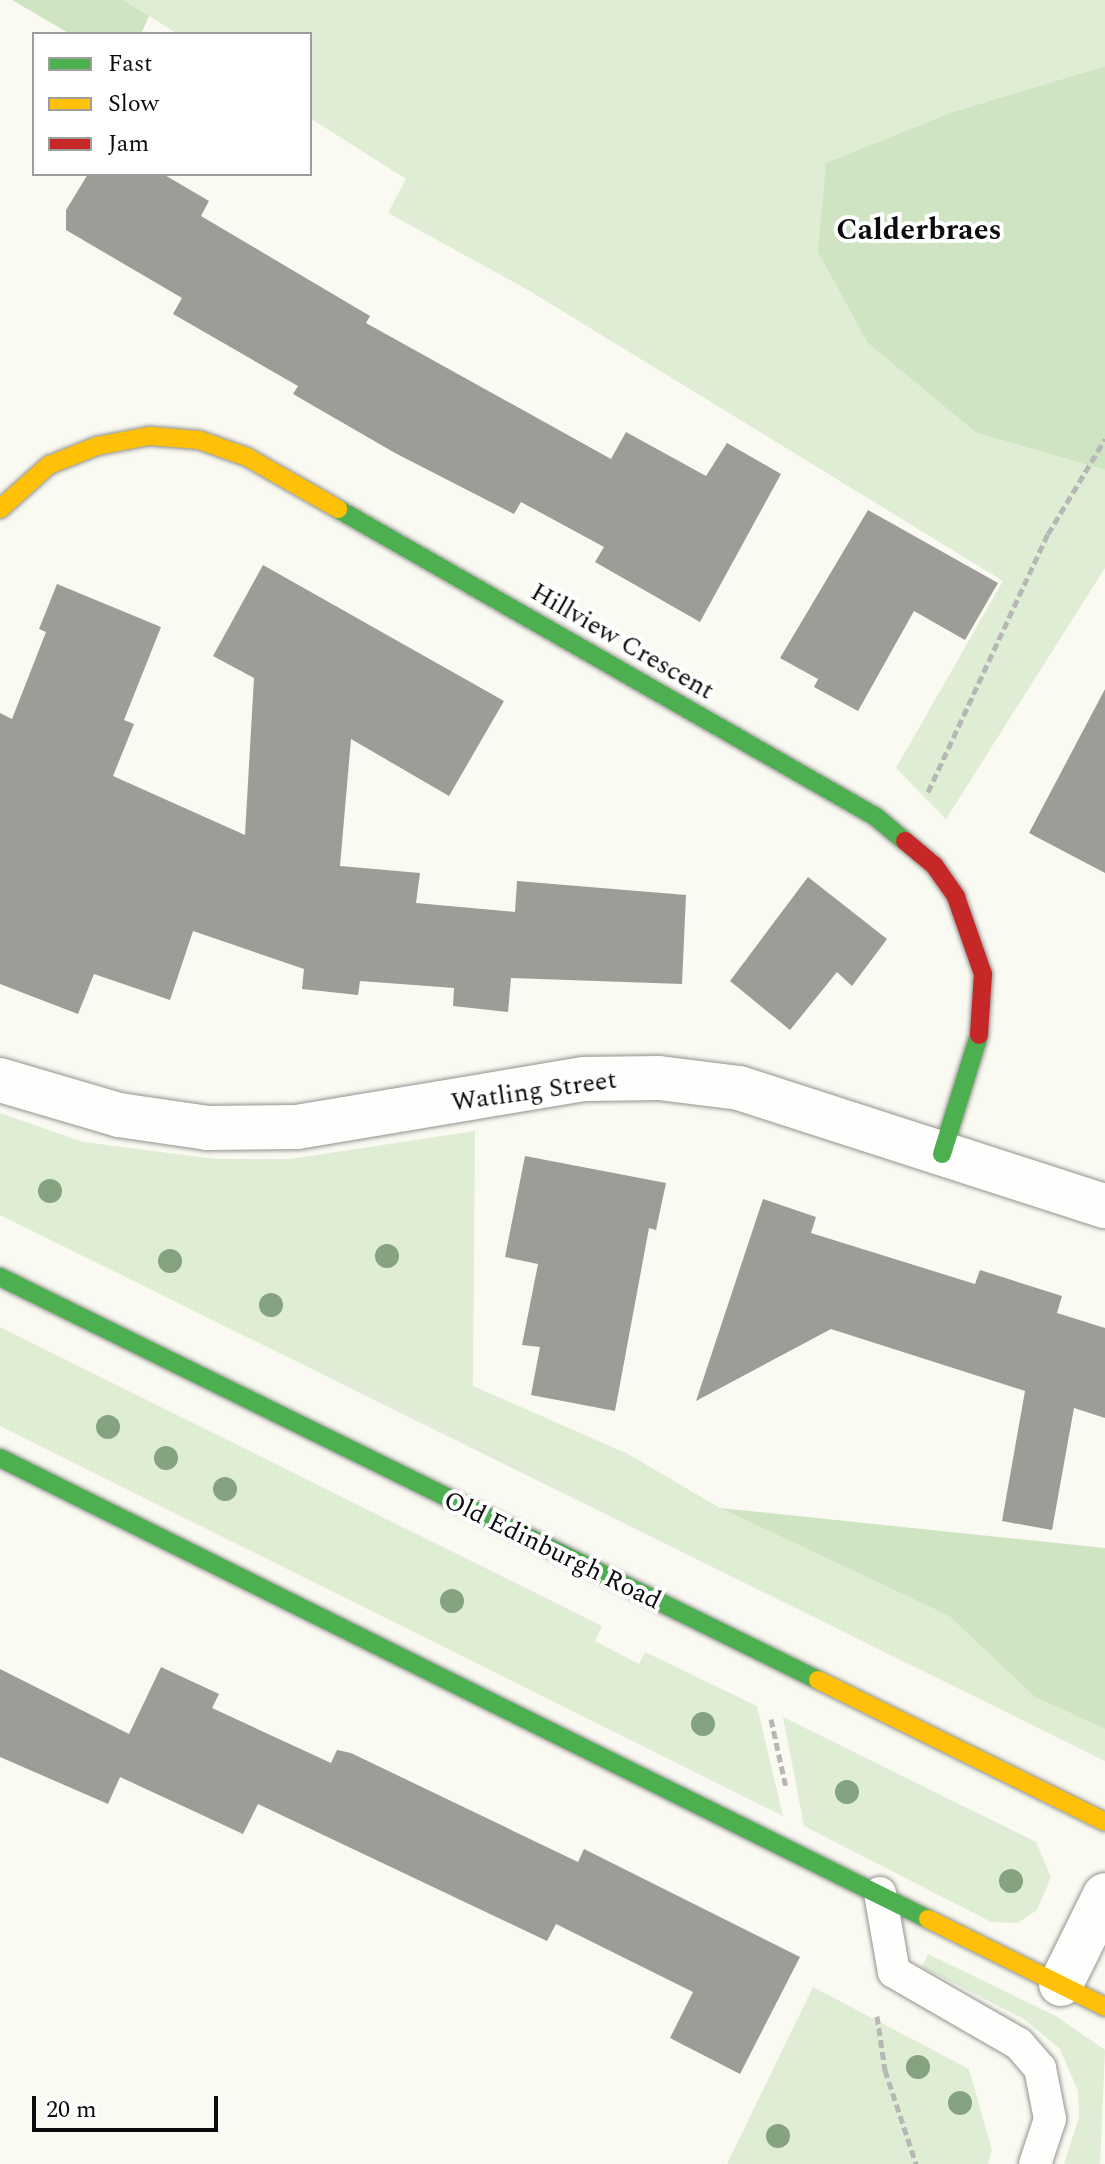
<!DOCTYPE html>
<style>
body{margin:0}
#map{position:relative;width:1105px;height:2164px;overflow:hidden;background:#fafaf2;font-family:Spectral,serif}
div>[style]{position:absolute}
.green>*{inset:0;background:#dfedd4}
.forest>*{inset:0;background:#cfe4c3}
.building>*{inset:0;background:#9d9c97}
.path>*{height:5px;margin-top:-2.5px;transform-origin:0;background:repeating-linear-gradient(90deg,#b7b7b6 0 8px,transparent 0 12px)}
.roads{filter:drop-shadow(0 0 2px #939390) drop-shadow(0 0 2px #939390)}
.lane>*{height:32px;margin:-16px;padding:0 16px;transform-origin:16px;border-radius:16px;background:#fefefd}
.street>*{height:44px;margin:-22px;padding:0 22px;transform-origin:22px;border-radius:22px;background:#fefefd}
.fast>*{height:18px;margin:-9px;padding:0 9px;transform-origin:9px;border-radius:9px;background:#4caf50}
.slow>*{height:18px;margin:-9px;padding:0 9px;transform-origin:9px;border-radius:9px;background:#ffc107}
.jam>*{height:18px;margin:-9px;padding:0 9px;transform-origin:9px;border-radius:9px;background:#c62828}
.trees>*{width:24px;height:24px;margin:-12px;border-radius:50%;background:#86a381}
span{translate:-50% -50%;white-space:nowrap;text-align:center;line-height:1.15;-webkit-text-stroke:8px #fff;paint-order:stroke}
.street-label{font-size:26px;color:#0c0c0c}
.quarter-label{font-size:30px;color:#0c0c0c;font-weight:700}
.legend{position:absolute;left:32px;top:32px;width:280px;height:144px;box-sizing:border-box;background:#fff;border:2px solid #9e9e9e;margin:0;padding:10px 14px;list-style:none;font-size:24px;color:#0c0c0c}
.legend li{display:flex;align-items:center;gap:16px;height:40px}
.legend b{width:40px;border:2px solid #9e9e9e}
.scale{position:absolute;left:32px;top:2096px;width:186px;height:36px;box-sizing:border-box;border:4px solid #0c0c0c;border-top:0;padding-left:10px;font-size:24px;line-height:28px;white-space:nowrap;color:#0c0c0c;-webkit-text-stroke:6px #fff;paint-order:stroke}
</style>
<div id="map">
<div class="green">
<i style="clip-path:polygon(123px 0,1105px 0,1105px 66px,953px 112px,977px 433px,1105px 470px,1105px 568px,946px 819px,896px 768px,1003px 581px,528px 290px,388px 213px,406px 179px,310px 118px,310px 34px,178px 34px)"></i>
<i style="clip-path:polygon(0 1113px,83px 1142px,216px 1159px,290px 1159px,475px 1131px,473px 1386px,628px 1454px,720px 1508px,949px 1616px,1035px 1697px,1105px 1729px,1105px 1761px,0 1215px)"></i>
<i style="clip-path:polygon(0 1327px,602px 1626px,595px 1641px,639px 1664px,645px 1652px,757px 1706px,783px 1816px,0 1426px)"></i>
<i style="clip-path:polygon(783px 1717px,1036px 1842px,1051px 1877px,1037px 1910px,1018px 1923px,991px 1922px,804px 1826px)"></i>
<i style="clip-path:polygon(928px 1954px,1056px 2016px,1105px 2050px,1100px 2164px,1064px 2164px,1079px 2117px,1078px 2091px,1060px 2049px,1024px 2019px,922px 1967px)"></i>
<i style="clip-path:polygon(813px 1987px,969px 2069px,992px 2150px,988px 2164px,727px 2164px)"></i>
</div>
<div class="forest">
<i style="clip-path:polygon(12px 0,123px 0,149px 16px,141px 34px,70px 34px)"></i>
<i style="clip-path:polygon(1105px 66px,1105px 470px,977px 433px,868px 343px,818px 252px,826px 163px,953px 112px)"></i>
<i style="clip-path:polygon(720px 1508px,1105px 1548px,1105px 1729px,1035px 1697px,949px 1616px)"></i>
</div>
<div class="building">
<i style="clip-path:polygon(88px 174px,163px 174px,209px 201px,201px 216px,370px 316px,366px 323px,611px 459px,626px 432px,706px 476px,727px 443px,781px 474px,700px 622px,595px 562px,604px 547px,521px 502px,514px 514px,395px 453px,293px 394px,298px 386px,173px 314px,182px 298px,66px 230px,66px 210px)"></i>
<i style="clip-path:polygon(868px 510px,998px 583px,965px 640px,914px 611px,858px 711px,814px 687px,818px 679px,780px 658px)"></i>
<i style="clip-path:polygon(263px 565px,504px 701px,449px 796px,351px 739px,340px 866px,420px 873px,416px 903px,515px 912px,517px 881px,686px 895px,682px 984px,511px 978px,508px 1012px,453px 1006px,454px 988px,360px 981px,358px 995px,302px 989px,304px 969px,193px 931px,170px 1000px,94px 974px,78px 1014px,0 984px,0 713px,12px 719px,46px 632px,39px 629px,57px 584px,161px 627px,124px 720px,134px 724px,113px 776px,245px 835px,254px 678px,213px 656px)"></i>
<i style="clip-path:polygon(1105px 689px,1105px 873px,1029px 833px)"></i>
<i style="clip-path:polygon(808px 877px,887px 939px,852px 986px,837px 972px,790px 1030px,730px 981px)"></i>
<i style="clip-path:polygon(525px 1156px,666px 1183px,656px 1230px,649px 1228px,615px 1411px,531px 1395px,540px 1347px,522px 1345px,538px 1264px,505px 1257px)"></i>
<i style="clip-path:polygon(763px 1199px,816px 1217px,811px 1233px,975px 1284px,980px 1270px,1062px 1296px,1057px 1313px,1105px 1328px,1105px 1418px,1074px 1408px,1052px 1530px,1002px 1521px,1025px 1391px,831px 1329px,696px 1401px)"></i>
<i style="clip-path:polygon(161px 1667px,219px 1694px,212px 1708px,331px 1763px,337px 1750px,351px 1753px,578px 1862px,584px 1849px,800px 1957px,740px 2074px,670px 2038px,693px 1992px,556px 1924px,547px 1941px,258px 1804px,243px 1834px,120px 1777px,108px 1804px,0 1757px,0 1669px,129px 1734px)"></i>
</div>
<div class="path">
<i style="left:928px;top:792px;width:285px;rotate:-65.1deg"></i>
<i style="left:1048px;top:534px;width:111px;rotate:-59deg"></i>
<i style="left:771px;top:1719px;width:70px;rotate:77.6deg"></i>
<i style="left:877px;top:2016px;width:55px;rotate:81.6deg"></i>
<i style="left:885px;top:2070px;width:99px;rotate:71.7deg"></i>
</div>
<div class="roads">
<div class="lane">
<i style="left:880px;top:1893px;width:80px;rotate:80deg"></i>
<i style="left:894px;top:1972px;width:144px;rotate:29.9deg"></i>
<i style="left:1019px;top:2044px;width:32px;rotate:49deg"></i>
<i style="left:1040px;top:2068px;width:52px;rotate:78.9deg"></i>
<i style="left:1050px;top:2119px;width:47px;rotate:108.4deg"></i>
</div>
<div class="street">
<i style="left:0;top:1080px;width:124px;rotate:16.4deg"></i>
<i style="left:119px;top:1115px;width:90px;rotate:8.3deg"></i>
<i style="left:208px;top:1128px;width:89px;rotate:-0.6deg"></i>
<i style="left:297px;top:1127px;width:292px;rotate:-9.5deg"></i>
<i style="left:585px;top:1079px;width:74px;rotate:-0.8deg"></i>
<i style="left:659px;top:1078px;width:81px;rotate:7.1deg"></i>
<i style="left:739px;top:1088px;width:385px;rotate:17.9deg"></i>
<i style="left:1061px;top:1984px;width:99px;rotate:-63.7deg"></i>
</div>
<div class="fast">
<i style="left:338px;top:509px;width:620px;rotate:29.79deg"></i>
<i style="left:876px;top:817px;width:38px;rotate:40deg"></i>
<i style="left:942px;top:1154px;width:125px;rotate:-72.7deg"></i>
<i style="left:0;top:1277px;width:912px;rotate:26.23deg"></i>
<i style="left:0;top:1458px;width:1036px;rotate:26.42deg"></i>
</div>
<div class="slow">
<i style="left:0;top:509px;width:66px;rotate:-41.9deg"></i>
<i style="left:49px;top:465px;width:52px;rotate:-21.6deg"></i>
<i style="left:97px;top:446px;width:53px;rotate:-10.9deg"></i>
<i style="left:149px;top:436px;width:50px;rotate:4.6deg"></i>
<i style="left:199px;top:440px;width:51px;rotate:19.5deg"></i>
<i style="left:247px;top:457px;width:105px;rotate:29.7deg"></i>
<i style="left:818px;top:1680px;width:320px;rotate:26.3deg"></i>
<i style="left:928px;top:1919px;width:198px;rotate:26.4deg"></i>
</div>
<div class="jam">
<i style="left:905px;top:841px;width:38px;rotate:40deg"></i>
<i style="left:934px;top:865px;width:39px;rotate:55deg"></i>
<i style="left:956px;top:897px;width:82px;rotate:70.7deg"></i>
<i style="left:983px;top:974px;width:61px;rotate:93.8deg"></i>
</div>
</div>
<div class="trees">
<i style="left:50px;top:1191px"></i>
<i style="left:387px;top:1256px"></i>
<i style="left:170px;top:1261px"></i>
<i style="left:271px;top:1305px"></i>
<i style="left:108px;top:1427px"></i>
<i style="left:166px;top:1458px"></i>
<i style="left:225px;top:1489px"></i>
<i style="left:452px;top:1601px"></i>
<i style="left:703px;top:1724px"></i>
<i style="left:847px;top:1792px"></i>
<i style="left:1011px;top:1881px"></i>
<i style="left:918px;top:2067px"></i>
<i style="left:960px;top:2103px"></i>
<i style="left:778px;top:2136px"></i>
</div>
<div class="street-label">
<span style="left:622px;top:642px;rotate:30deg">Hillview Crescent</span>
<span style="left:534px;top:1092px;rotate:-8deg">Watling Street</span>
<span style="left:552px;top:1551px;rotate:26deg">Old Edinburgh Road</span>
</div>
<div class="quarter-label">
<span style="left:919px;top:230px">Calderbraes</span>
</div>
<ul class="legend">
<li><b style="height:10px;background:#4caf50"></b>Fast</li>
<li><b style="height:10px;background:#ffc107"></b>Slow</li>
<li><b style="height:10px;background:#c62828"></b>Jam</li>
</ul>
<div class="scale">20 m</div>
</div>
